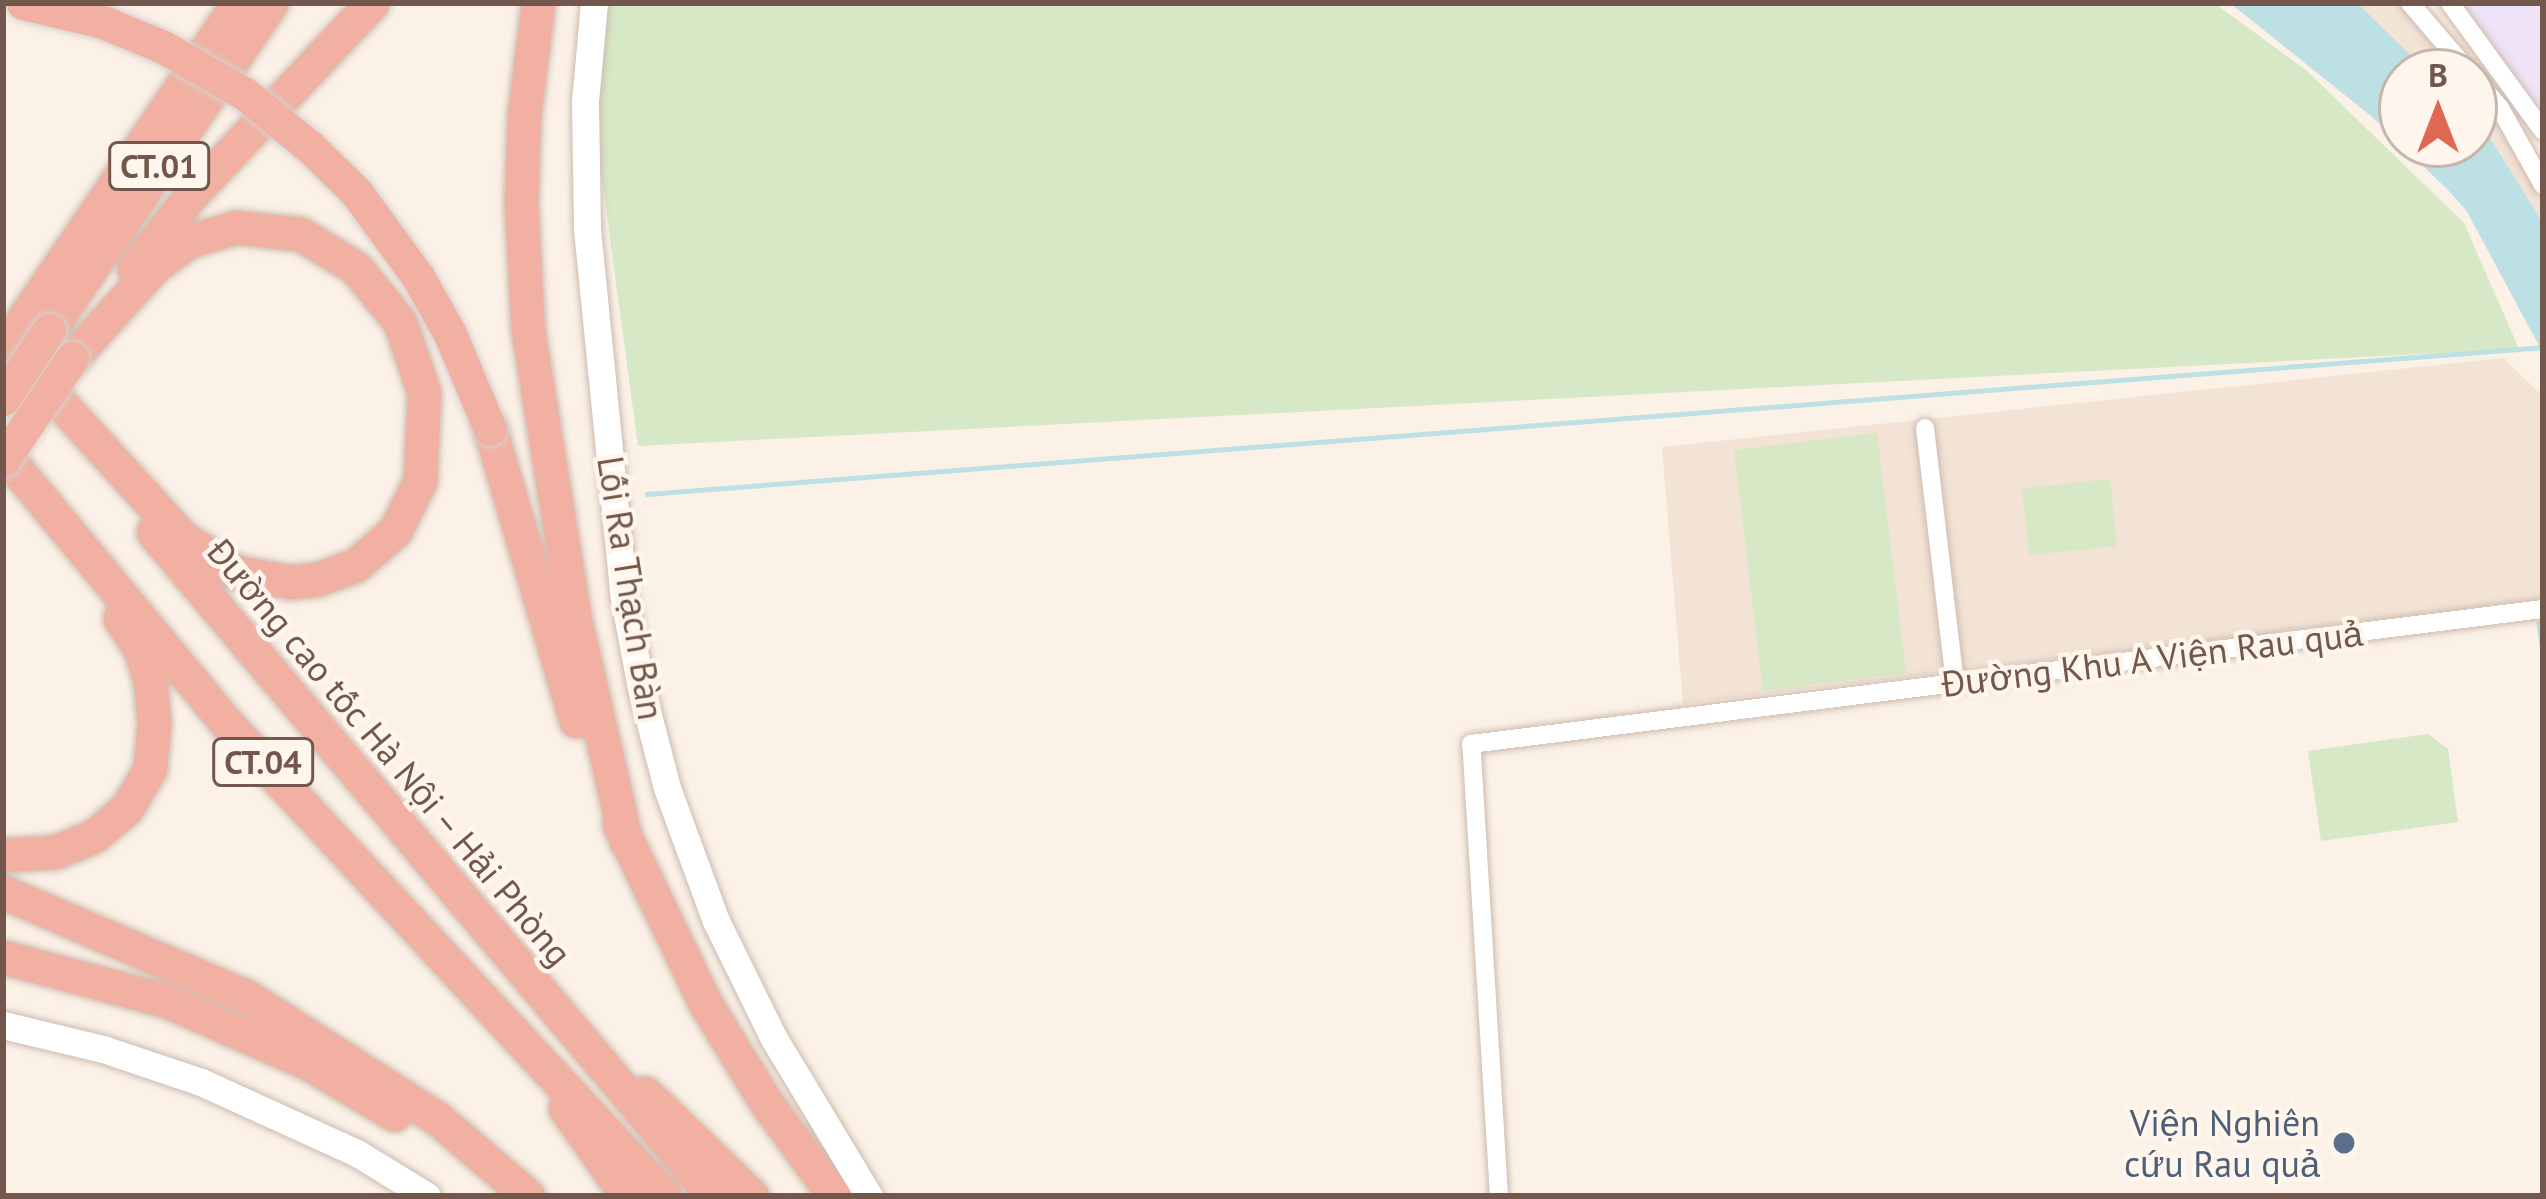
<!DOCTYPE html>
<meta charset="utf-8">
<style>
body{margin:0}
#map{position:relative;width:2546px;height:1199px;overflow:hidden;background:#fbf1e6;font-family:"PT Sans",sans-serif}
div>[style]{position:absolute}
.residential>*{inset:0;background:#f2e3d5}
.education>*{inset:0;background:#eee3f7}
.green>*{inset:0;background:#d6e8c5}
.water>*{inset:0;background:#bce0e3}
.stream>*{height:4.5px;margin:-2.25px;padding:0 2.25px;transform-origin:2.25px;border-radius:2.25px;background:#bce0e3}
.roads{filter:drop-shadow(0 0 3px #cebbb0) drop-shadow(0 0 3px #cebbb0)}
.street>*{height:18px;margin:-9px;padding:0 9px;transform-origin:9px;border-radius:9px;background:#fff}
.secondary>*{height:27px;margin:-13.5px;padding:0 13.5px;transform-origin:13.5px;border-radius:13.5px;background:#fff}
.highway>*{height:33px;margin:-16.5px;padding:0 16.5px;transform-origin:16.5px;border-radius:16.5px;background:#f1b0a1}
.bridges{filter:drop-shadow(0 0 3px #d8d0cd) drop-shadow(0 0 3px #d8d0cd)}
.highway-bridge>*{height:33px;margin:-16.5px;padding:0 16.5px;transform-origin:16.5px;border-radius:16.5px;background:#f1b0a1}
.dots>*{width:33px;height:33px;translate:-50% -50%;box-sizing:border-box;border:6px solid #fef6ec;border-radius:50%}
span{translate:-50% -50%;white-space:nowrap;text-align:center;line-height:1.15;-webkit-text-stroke:9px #fef6ec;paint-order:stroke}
.shield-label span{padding:3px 9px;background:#fef6ec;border:3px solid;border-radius:9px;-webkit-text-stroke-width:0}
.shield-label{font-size:33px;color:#73574c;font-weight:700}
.street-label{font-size:36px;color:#73574c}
.service-label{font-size:36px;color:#4e5e75}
.right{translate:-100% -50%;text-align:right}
.frame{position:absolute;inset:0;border:6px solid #73574c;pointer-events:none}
.north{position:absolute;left:2378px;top:48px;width:120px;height:120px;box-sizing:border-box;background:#fef6ec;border:3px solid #c6b6ac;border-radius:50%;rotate:0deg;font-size:33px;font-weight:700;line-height:48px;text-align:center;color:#73574c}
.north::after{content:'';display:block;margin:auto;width:42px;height:54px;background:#de6852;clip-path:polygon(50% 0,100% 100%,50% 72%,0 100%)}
</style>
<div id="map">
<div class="residential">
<i style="clip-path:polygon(2343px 3px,2404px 3px,2464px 72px,2418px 72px)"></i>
<i style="clip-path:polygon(2474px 85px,2505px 126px,2539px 191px,2543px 215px,2531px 219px,2474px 135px)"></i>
<i style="clip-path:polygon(2503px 358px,2543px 396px,2543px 599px,1683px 704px,1662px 447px)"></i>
</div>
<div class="education">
<i style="clip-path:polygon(2457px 3px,2543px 3px,2543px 121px)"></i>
</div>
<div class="green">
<i style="clip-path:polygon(604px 3px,2214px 3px,2307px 71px,2464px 223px,2519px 349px,638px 446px,591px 97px)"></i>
<i style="clip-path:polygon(1877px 433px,1906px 673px,1763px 691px,1734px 450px)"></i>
<i style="clip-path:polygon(2110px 479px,2117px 546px,2029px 555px,2022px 488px)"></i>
<i style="clip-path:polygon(2428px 734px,2448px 749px,2458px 822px,2321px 841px,2308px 751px)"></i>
</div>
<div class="water">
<i style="clip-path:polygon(2230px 3px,2357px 3px,2428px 72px,2402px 72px,2402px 144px,2474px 144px,2474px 119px,2485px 130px,2543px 223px,2543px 353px,2466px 210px,2446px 188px,2371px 116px)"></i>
</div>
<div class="stream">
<i style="left:647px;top:494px;width:1902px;rotate:-4.43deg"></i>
<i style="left:2539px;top:623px;width:28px;rotate:82deg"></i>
</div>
<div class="roads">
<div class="street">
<i style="left:2410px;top:3px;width:138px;rotate:49.4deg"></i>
<i style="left:2500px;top:108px;width:88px;rotate:60.8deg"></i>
<i style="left:2450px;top:3px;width:158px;rotate:54deg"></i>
<i style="left:1925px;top:428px;width:257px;rotate:83.3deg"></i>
<i style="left:1499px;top:1196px;width:453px;rotate:-93.5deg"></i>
<i style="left:1471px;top:744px;width:1080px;rotate:-7.18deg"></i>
</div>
<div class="secondary">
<i style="left:594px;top:3px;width:99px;rotate:95.2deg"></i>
<i style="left:585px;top:102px;width:127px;rotate:89.1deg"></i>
<i style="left:587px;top:229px;width:371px;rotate:84.3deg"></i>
<i style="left:624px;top:598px;width:92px;rotate:79.3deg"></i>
<i style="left:641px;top:688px;width:103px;rotate:75.4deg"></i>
<i style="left:667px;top:788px;width:142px;rotate:69.8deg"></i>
<i style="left:716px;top:921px;width:129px;rotate:63.8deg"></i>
<i style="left:773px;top:1037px;width:186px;rotate:58.9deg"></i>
<i style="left:3px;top:1025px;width:103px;rotate:13.5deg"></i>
<i style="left:103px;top:1049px;width:103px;rotate:18.6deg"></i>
<i style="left:201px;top:1082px;width:171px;rotate:24.5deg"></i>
<i style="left:357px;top:1153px;width:82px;rotate:31.6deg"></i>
</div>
<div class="highway">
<i style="left:538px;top:3px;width:114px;rotate:97.1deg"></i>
<i style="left:524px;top:116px;width:87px;rotate:92deg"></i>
<i style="left:521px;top:203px;width:128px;rotate:86.9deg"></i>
<i style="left:528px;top:331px;width:289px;rotate:80.8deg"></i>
<i style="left:574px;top:616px;width:231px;rotate:77deg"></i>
<i style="left:134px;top:268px;width:93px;rotate:-52deg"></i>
<i style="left:191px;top:195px;width:264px;rotate:-46.7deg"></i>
<i style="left:49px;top:330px;width:395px;rotate:-55.8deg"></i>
<i style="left:3px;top:349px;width:418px;rotate:-55.8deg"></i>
<i style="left:3px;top:354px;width:50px;rotate:36.9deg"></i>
<i style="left:43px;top:384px;width:207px;rotate:47.7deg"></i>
<i style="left:182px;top:537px;width:64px;rotate:33.4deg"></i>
<i style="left:235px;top:572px;width:57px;rotate:10.1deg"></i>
<i style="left:291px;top:582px;width:27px;rotate:-6deg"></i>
<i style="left:318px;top:579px;width:40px;rotate:-20.2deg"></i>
<i style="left:356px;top:565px;width:52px;rotate:-41.1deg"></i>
<i style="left:395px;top:531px;width:56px;rotate:-63.4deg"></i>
<i style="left:420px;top:481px;width:88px;rotate:-87.4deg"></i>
<i style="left:424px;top:393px;width:75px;rotate:-108.7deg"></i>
<i style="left:400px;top:322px;width:70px;rotate:-129.2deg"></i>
<i style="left:356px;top:268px;width:66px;rotate:-148.7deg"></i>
<i style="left:300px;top:234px;width:64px;rotate:-173.8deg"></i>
<i style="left:236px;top:227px;width:49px;rotate:163.4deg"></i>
<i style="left:189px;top:241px;width:42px;rotate:143.7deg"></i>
<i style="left:155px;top:266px;width:124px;rotate:132.1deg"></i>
<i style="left:490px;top:429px;width:304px;rotate:73.6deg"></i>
<i style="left:3px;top:453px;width:354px;rotate:50.4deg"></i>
<i style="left:229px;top:726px;width:641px;rotate:47.15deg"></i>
<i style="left:153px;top:532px;width:869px;rotate:49.86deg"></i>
<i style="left:619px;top:824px;width:199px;rotate:64.3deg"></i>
<i style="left:705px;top:1003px;width:115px;rotate:58.5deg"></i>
<i style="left:765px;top:1101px;width:117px;rotate:54deg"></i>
<i style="left:3px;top:855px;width:52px;rotate:-3.3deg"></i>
<i style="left:55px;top:852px;width:42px;rotate:-22.3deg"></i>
<i style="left:94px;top:836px;width:43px;rotate:-40.3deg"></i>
<i style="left:127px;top:808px;width:45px;rotate:-59.5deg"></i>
<i style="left:150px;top:769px;width:46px;rotate:-85deg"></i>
<i style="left:154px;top:723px;width:42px;rotate:-95.4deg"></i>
<i style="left:150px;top:681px;width:34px;rotate:-107deg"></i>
<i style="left:140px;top:649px;width:37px;rotate:-123deg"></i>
<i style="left:3px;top:892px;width:268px;rotate:23.3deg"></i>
<i style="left:249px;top:998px;width:223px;rotate:32.6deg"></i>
<i style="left:437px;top:1118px;width:120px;rotate:40.6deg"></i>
<i style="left:3px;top:957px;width:170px;rotate:15deg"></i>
<i style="left:167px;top:1001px;width:158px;rotate:23.8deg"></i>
<i style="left:312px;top:1065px;width:96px;rotate:30.9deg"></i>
<i style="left:645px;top:1093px;width:149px;rotate:43.9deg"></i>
<i style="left:565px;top:1108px;width:108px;rotate:54.8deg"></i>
</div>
</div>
<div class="bridges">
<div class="highway-bridge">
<i style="left:23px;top:3px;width:82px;rotate:13.4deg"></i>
<i style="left:103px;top:22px;width:65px;rotate:22.6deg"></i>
<i style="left:163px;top:47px;width:95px;rotate:29.8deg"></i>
<i style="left:245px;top:94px;width:84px;rotate:39.2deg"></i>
<i style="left:310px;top:147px;width:64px;rotate:44.4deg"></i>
<i style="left:356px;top:192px;width:105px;rotate:53.9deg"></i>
<i style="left:418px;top:277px;width:65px;rotate:60.7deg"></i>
<i style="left:450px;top:334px;width:103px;rotate:67.2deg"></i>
<i style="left:3px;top:399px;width:83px;rotate:-56.3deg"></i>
<i style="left:3px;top:460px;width:123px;rotate:-55.9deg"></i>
</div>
</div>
<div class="dots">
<i style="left:2344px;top:1143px;background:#5c6f8a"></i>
</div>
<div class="shield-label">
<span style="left:159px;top:166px">CT.01</span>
<span style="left:263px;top:762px">CT.04</span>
</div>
<div class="street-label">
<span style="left:631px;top:588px;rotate:81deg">Lối Ra Thạch Bàn</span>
<span style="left:2152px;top:658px;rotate:-7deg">Đường Khu A Viện Rau quả</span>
<span style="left:390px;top:752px;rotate:50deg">Đường cao tốc Hà Nội – Hải Phòng</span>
</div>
<div class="service-label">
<span class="right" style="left:2320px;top:1143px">Viện Nghiên<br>cứu Rau quả</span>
</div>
<div class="frame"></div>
<div class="north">B</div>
</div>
